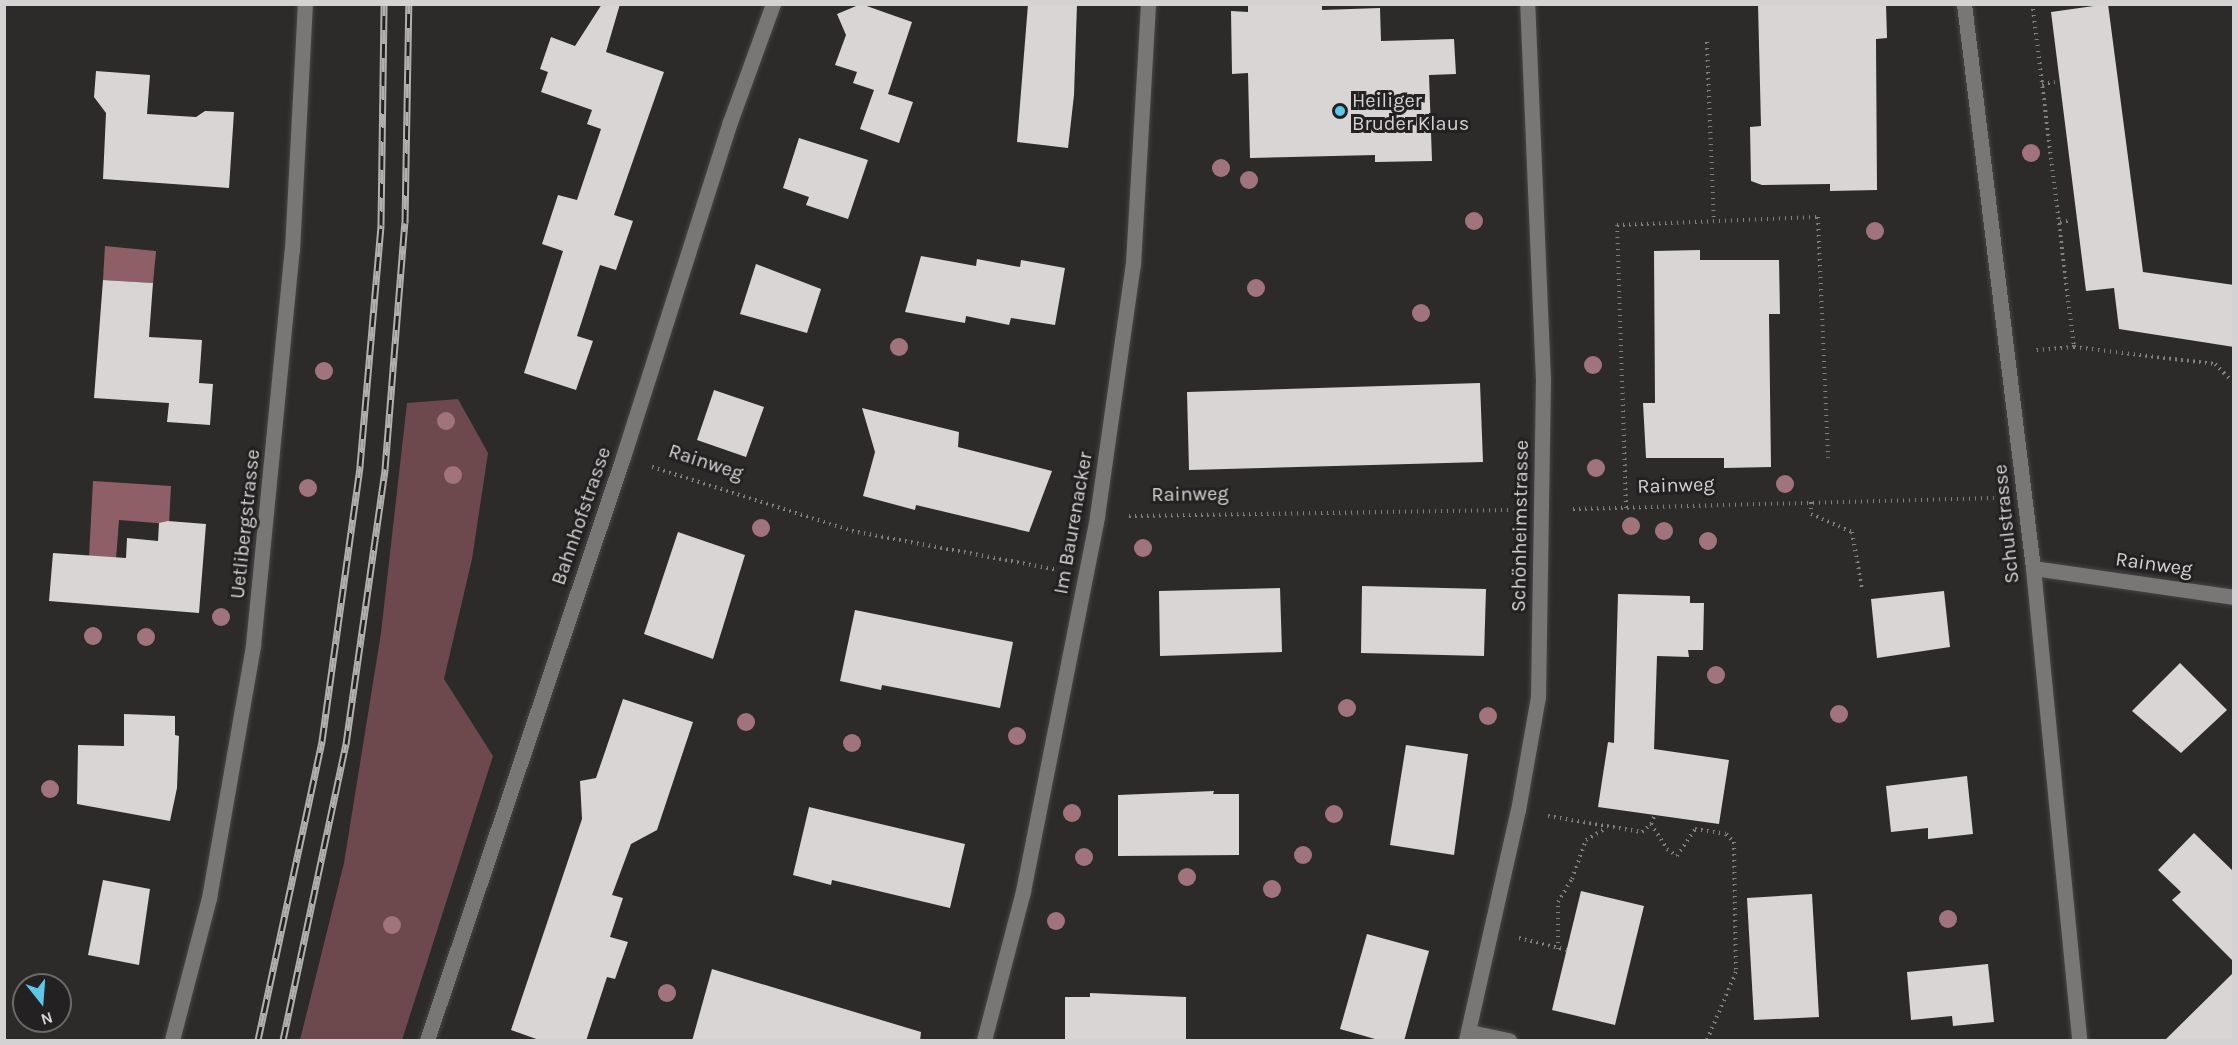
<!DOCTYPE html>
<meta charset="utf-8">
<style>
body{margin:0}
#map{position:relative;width:2238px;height:1045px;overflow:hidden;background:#2d2a2a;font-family:Karla,sans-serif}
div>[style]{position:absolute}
.green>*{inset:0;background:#6d494e}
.water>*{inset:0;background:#8e5f66}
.building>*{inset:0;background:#d9d5d5}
.path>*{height:4px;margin-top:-2px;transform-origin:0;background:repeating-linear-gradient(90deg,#817f7f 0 1.5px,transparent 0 6px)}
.roads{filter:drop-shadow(0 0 2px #474545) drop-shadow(0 0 2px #474545)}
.lane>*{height:15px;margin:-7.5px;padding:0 7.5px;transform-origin:7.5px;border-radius:7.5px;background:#797676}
.street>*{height:15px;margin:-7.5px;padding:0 7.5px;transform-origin:7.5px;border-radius:7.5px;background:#797676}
.rail>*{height:7px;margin-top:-3.5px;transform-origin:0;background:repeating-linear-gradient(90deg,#232121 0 14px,#b2afaf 0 28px);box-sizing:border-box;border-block:2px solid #b2afaf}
.trees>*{width:18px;height:18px;margin:-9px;border-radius:50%;background:#a0747a}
.dots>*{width:16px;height:16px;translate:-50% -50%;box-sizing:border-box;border:3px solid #232121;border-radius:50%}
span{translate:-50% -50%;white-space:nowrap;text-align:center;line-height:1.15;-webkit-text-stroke:6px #232121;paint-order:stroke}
.poi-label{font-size:20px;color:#d4d2d2}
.left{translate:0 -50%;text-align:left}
.street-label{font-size:20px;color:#d4d2d2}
.frame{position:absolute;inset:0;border:6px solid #d4d2d2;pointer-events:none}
.north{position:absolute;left:12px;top:973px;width:60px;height:60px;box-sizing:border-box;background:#232121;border:2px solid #6a6868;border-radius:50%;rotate:163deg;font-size:16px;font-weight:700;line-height:24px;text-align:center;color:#d4d2d2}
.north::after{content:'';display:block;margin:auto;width:21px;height:27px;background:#5cc7e7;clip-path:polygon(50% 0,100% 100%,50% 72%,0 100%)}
</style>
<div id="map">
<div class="green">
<i style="clip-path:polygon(458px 399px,488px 453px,472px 559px,444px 679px,493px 756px,402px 1040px,300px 1040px,344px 863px,381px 633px,407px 403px)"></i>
</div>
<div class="water">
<i style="clip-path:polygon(105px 246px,156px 251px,153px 283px,103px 280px)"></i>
<i style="clip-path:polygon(93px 481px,171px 486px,169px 524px,119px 520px,116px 559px,89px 557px)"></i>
</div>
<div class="building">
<i style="clip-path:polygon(602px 4px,620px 4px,606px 52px,664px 72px,614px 215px,633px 221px,616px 270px,600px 265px,577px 336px,593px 341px,576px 390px,524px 373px,563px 251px,542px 244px,558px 195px,577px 200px,601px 129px,587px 124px,592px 110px,541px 92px,548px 72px,540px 69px,551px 37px,575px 46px)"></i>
<i style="clip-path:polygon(861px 4px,912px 22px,888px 94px,913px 102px,899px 143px,860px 129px,874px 90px,853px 83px,857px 72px,835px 65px,846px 35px,837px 14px)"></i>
<i style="clip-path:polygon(1028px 4px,1077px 4px,1074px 95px,1068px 148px,1017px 142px)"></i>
<i style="clip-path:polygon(1248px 4px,1322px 4px,1322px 10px,1380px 8px,1381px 41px,1454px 39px,1456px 74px,1429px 75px,1432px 161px,1375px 162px,1375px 155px,1250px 158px,1248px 73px,1232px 74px,1231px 11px,1248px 12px)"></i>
<i style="clip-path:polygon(1758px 4px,1886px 4px,1887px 38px,1876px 39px,1877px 190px,1830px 191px,1830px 184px,1762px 185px,1751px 181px,1750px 127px,1761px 126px)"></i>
<i style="clip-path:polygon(2108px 4px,2143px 272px,2234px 285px,2234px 347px,2119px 329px,2114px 288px,2086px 291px,2051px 12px)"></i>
<i style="clip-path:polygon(96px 71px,150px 75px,147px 114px,196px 117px,205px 111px,234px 112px,229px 188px,103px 179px,106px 113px,94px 97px)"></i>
<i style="clip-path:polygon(799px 138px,868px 160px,848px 219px,806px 205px,809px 197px,783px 188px)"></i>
<i style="clip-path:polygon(1700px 250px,1700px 260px,1779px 260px,1780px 314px,1769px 314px,1771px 467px,1724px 468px,1724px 458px,1646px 458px,1643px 403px,1655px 403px,1654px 251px)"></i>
<i style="clip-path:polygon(921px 256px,976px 266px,977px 259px,1020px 267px,1021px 260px,1065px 268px,1055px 325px,1011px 318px,1009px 325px,966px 316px,965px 323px,905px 312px)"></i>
<i style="clip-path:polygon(756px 264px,821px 289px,807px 333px,740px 314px)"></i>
<i style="clip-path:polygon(103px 280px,153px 283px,149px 337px,202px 340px,199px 383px,213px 384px,210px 425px,167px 422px,169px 403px,94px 398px)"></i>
<i style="clip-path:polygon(1480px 383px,1483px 462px,1189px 470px,1187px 392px)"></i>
<i style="clip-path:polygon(714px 390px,764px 407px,746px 457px,697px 440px)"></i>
<i style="clip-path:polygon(862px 408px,959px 432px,958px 447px,1052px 471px,1029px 532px,916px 505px,915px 510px,863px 496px,875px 452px)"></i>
<i style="clip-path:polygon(168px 521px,206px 524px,199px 613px,49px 601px,53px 553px,126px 558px,127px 538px,158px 541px,159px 523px)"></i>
<i style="clip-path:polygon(678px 532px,745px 555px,713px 659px,644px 634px)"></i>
<i style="clip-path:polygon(1362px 586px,1486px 589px,1484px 656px,1361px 653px)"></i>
<i style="clip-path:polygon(1280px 588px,1282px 652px,1160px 656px,1159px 591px)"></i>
<i style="clip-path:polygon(1944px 591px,1950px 647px,1877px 658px,1871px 599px)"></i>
<i style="clip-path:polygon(1618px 594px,1690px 596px,1690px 603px,1704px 603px,1703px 650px,1688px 650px,1689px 657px,1657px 656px,1654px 749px,1729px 760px,1719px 824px,1598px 807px,1608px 742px,1614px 743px)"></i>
<i style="clip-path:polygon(855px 610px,1013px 642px,1000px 708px,882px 685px,881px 690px,840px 681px)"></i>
<i style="clip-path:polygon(2180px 663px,2227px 710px,2181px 753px,2132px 711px)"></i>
<i style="clip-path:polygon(623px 699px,693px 722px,657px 830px,631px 844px,612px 895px,623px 898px,610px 937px,628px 942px,615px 979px,607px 977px,586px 1041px,542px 1041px,511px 1030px,582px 819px,580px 781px,596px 778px)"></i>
<i style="clip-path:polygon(124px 714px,175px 716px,175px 735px,179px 736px,177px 788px,170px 821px,77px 804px,78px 745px,124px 746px)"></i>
<i style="clip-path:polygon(1406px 745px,1468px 754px,1454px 855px,1390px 845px)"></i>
<i style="clip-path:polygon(1967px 776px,1973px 834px,1928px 839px,1928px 828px,1891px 832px,1886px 786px)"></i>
<i style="clip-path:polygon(1214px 791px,1213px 794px,1239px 794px,1239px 855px,1118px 856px,1118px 795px)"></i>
<i style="clip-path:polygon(809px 807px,965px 844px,950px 908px,832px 880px,831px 885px,793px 875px)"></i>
<i style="clip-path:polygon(2194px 833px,2234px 872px,2234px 962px,2172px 900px,2181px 892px,2158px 870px)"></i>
<i style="clip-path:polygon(103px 880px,150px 889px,139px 965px,88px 955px)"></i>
<i style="clip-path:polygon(1581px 891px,1644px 906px,1615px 1025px,1552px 1010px)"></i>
<i style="clip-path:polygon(1812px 894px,1819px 1017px,1754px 1020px,1747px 898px)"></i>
<i style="clip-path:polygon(1367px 934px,1429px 951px,1404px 1041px,1382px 1041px,1340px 1029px)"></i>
<i style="clip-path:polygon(1988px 964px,1994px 1022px,1953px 1026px,1952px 1016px,1911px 1020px,1907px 972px)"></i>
<i style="clip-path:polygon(712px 969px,921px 1032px,920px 1041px,692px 1041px)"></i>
<i style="clip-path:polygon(2234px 972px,2234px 1041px,2164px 1041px)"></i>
<i style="clip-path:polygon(1090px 993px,1186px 997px,1186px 1041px,1065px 1041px,1065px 997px,1090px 997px)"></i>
</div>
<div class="path">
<i style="left:2036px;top:4px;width:6px;rotate:121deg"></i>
<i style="left:2033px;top:9px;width:340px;rotate:83.1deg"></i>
<i style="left:2074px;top:347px;width:38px;rotate:175deg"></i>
<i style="left:1707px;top:42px;width:179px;rotate:87.8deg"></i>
<i style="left:2042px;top:84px;width:13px;rotate:-9deg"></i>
<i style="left:2060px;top:222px;width:12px;rotate:-9deg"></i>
<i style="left:2074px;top:347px;width:142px;rotate:6.9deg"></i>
<i style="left:2215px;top:364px;width:21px;rotate:45deg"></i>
<i style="left:652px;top:467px;width:210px;rotate:17.7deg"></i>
<i style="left:852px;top:531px;width:206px;rotate:10.7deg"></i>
<i style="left:1811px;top:502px;width:12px;rotate:90deg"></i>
<i style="left:1811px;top:514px;width:45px;rotate:23.7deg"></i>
<i style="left:1852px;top:532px;width:58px;rotate:80deg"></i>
<i style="left:1626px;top:508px;width:283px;rotate:-91.8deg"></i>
<i style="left:1617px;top:225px;width:201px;rotate:-2.3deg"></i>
<i style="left:1818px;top:217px;width:241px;rotate:87.6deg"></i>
<i style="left:1573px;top:509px;width:421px;rotate:-1.5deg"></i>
<i style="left:1129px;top:516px;width:382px;rotate:-0.9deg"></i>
<i style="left:1548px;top:816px;width:95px;rotate:9.7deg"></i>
<i style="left:1642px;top:832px;width:12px;rotate:-42deg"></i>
<i style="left:1651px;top:824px;width:30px;rotate:57deg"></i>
<i style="left:1667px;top:849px;width:12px;rotate:35deg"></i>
<i style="left:1677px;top:856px;width:32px;rotate:-56deg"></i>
<i style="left:1695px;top:829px;width:31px;rotate:9deg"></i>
<i style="left:1726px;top:834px;width:11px;rotate:45deg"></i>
<i style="left:1734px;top:842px;width:130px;rotate:89.1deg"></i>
<i style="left:1736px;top:972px;width:74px;rotate:113.1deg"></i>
<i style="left:1651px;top:824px;width:10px;rotate:-66deg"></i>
<i style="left:1519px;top:938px;width:49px;rotate:14deg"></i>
<i style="left:1558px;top:949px;width:47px;rotate:-90deg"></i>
<i style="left:1558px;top:902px;width:27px;rotate:-59deg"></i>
<i style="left:1572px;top:879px;width:41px;rotate:-70.3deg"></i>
<i style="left:1586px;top:840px;width:21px;rotate:-31deg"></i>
</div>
<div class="roads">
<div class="lane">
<i style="left:1470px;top:1032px;width:40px;rotate:12deg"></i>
</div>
<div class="street">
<i style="left:1964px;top:4px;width:568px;rotate:83.03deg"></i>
<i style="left:2033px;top:568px;width:474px;rotate:84.4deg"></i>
<i style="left:2033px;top:568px;width:203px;rotate:8.2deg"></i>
<i style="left:172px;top:1040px;width:147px;rotate:-75.4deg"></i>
<i style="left:209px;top:898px;width:257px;rotate:-80.1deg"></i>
<i style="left:253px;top:645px;width:397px;rotate:-84.4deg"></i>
<i style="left:292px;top:250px;width:246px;rotate:-87deg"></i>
<i style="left:427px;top:1040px;width:615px;rotate:-71.42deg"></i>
<i style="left:623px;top:457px;width:352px;rotate:-72.3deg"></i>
<i style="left:730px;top:122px;width:126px;rotate:-70deg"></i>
<i style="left:984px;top:1040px;width:154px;rotate:-75.3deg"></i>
<i style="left:1023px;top:891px;width:382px;rotate:-78.8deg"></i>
<i style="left:1097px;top:516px;width:255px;rotate:-81.9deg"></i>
<i style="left:1133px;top:264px;width:260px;rotate:-86.7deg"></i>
<i style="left:1466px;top:1040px;width:236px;rotate:-77.3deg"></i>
<i style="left:1518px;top:810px;width:115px;rotate:-80deg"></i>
<i style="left:1538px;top:697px;width:317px;rotate:-89.1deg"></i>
<i style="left:1543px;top:380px;width:376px;rotate:-92.4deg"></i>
</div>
</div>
<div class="rail">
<i style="left:258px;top:1040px;width:306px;rotate:-77.9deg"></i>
<i style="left:322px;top:741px;width:278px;rotate:-82.1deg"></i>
<i style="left:360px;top:466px;width:242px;rotate:-85deg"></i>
<i style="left:381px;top:225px;width:221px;rotate:-89.2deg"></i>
<i style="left:283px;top:1040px;width:303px;rotate:-78deg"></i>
<i style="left:346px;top:744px;width:278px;rotate:-81.9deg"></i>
<i style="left:385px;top:469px;width:247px;rotate:-85.4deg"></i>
<i style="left:405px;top:223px;width:219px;rotate:-89deg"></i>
</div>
<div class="trees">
<i style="left:2031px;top:153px"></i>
<i style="left:1221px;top:168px"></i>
<i style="left:1249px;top:180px"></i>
<i style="left:1474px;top:221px"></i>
<i style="left:1875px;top:231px"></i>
<i style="left:1256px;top:288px"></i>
<i style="left:1421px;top:313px"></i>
<i style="left:899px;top:347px"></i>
<i style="left:1593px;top:365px"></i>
<i style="left:324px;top:371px"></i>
<i style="left:446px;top:421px"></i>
<i style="left:1596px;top:468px"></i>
<i style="left:453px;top:475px"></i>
<i style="left:1785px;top:484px"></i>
<i style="left:308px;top:488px"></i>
<i style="left:1631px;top:526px"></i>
<i style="left:761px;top:528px"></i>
<i style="left:1664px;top:531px"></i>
<i style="left:1708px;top:541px"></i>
<i style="left:1143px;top:548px"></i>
<i style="left:221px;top:617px"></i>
<i style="left:93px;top:636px"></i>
<i style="left:146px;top:637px"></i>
<i style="left:1716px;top:675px"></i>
<i style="left:1347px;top:708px"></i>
<i style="left:1839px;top:714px"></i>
<i style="left:1488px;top:716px"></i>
<i style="left:746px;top:722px"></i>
<i style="left:1017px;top:736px"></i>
<i style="left:852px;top:743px"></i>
<i style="left:50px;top:789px"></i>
<i style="left:1072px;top:813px"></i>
<i style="left:1334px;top:814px"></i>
<i style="left:1303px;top:855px"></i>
<i style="left:1084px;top:857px"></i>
<i style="left:1187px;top:877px"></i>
<i style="left:1272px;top:889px"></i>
<i style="left:1948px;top:919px"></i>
<i style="left:1056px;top:921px"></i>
<i style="left:392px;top:925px"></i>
<i style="left:667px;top:993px"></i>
</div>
<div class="dots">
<i style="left:1340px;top:111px;background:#5cc7e7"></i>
</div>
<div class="poi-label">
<span class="left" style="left:1352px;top:112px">Heiliger<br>Bruder Klaus</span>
</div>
<div class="street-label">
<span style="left:706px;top:462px;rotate:18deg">Rainweg</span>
<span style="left:1676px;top:485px;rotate:-2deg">Rainweg</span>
<span style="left:1190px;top:494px;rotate:-1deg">Rainweg</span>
<span style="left:581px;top:516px;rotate:-71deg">Bahnhofstrasse</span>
<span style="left:1073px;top:523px;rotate:-80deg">Im Baurenacker</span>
<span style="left:245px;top:524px;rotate:-84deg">Uetlibergstrasse</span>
<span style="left:2006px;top:524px;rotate:-96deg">Schulstrasse</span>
<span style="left:1520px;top:526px;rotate:-89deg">Schönheimstrasse</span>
<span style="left:2154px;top:564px;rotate:8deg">Rainweg</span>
</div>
<div class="frame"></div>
<div class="north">N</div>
</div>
